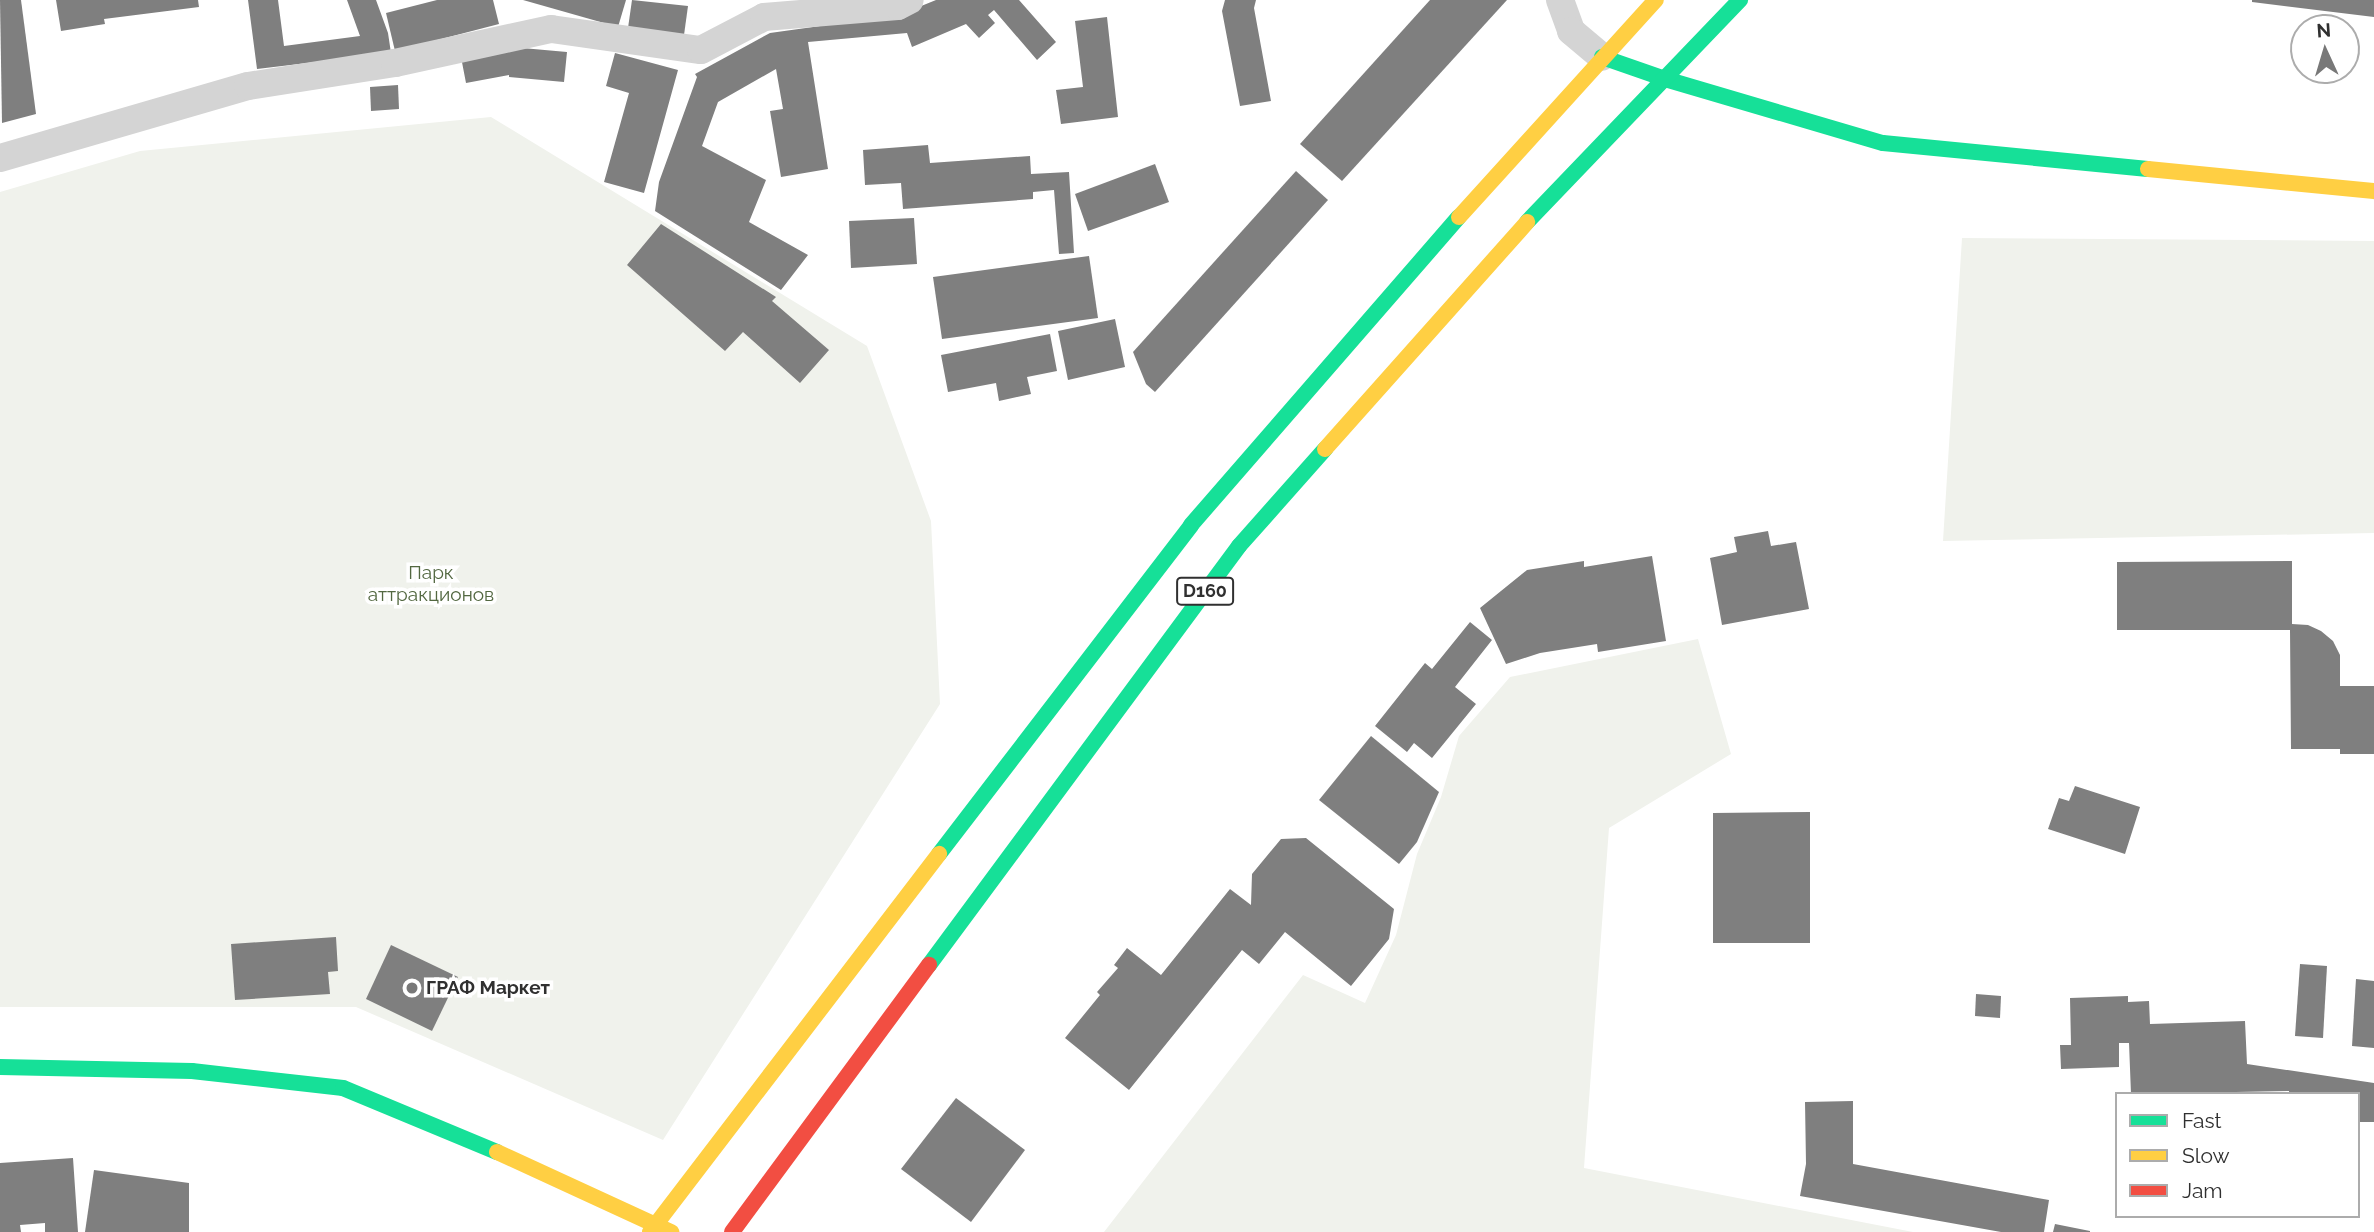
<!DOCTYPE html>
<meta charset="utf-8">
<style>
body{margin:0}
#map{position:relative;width:2374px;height:1232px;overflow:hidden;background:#fff;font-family:Raleway,sans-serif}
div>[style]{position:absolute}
.green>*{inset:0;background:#f0f2ec}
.building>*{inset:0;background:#7f7f7f}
.street>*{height:28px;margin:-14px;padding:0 14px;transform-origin:14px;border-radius:14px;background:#d4d4d4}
.fast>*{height:16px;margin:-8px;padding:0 8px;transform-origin:8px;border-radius:8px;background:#16e098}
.slow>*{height:16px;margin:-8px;padding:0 8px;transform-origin:8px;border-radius:8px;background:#ffcf43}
.jam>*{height:16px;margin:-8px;padding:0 8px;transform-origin:8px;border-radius:8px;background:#f24e42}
.dots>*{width:19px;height:19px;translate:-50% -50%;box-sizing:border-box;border:4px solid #fff;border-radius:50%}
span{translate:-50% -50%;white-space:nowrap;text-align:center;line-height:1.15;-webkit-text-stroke:7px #fff;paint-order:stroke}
.shield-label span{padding:2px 5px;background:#fff;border:2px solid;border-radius:5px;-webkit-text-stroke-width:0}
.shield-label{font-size:18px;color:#303030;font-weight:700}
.park-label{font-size:19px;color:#536841}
.poi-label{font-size:19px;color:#303030;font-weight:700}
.left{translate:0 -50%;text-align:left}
.legend{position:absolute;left:2115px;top:1092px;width:245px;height:126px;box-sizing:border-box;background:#fff;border:2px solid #acacac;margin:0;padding:9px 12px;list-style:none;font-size:21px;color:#303030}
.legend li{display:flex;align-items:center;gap:14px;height:35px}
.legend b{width:35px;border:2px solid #acacac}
.north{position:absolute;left:2290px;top:14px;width:70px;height:70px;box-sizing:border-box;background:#fff;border:2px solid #acacac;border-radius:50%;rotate:356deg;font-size:19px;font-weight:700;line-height:28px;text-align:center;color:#303030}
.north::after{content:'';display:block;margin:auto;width:24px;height:32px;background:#787878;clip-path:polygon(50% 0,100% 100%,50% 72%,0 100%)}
</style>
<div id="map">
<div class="green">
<i style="clip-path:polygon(491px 117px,867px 346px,931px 521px,940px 704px,663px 1140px,356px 1007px,0 1007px,0 192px,140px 151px)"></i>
<i style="clip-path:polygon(1962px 238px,2374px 241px,2374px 533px,1943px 541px)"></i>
<i style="clip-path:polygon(1698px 639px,1731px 754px,1609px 828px,1584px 1168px,1913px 1232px,1104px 1232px,1303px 975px,1365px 1003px,1396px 935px,1417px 854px,1441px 797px,1459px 736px,1510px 677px)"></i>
</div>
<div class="building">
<i style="clip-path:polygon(0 0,21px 0,36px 114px,2px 123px)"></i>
<i style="clip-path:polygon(56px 0,198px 0,199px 7px,104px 19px,105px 24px,61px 31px)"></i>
<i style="clip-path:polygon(248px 0,278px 0,284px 46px,360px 36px,347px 0,376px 0,388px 33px,391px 53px,257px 69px)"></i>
<i style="clip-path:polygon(437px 0,493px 0,499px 24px,395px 51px,386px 13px)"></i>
<i style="clip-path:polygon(523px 0,626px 0,618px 27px)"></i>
<i style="clip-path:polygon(632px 0,688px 6px,684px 35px,628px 28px)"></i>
<i style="clip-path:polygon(936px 0,1019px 0,1056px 42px,1037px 60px,994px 10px,988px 15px,995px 23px,979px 38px,966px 24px,912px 47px,907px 33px,808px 42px,828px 169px,781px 177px,770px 111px,783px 109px,776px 69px,718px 102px,702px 146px,766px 180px,749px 222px,808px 255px,781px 290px,655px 211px,659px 182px,697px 77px,695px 74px,770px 33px,899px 15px)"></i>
<i style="clip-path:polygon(1225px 0,1256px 0,1254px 8px,1271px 101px,1240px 106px,1222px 11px)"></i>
<i style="clip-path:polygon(1430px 0,1507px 0,1342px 181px,1300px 144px)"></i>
<i style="clip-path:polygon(2252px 0,2374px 0,2374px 17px,2252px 2px)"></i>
<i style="clip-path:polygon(1107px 17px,1118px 117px,1061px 124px,1056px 90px,1083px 87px,1075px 21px)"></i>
<i style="clip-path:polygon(511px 47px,567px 52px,564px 82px,509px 77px,509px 75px,466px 83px,461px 57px)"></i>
<i style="clip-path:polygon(615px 53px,678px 70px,644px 193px,604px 182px,629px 93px,606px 86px)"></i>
<i style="clip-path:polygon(398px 85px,399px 109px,371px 111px,370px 87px)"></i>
<i style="clip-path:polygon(928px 145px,930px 163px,1030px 156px,1031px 174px,1069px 172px,1074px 253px,1059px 254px,1054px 190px,1033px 192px,1033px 199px,903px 209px,901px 183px,865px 185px,863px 150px)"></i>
<i style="clip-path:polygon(1155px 164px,1169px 202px,1088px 231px,1075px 194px)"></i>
<i style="clip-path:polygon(1296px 171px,1328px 200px,1155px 392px,1146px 384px,1133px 352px)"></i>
<i style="clip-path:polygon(914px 218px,917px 264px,851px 268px,849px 221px)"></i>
<i style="clip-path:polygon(661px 224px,776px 297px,772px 301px,829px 350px,800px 383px,743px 332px,725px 351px,627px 265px)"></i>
<i style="clip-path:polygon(1089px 256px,1098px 318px,942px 339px,933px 277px)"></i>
<i style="clip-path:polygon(1115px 319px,1125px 367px,1068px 380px,1058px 331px)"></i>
<i style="clip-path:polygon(1050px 334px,1057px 371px,1027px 377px,1031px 394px,999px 401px,996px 383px,948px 392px,941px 355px)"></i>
<i style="clip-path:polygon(1768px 531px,1771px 546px,1796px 542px,1809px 609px,1722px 625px,1710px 558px,1737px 552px,1734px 537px)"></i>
<i style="clip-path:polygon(1652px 556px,1666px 641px,1598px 652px,1597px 644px,1540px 653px,1506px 664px,1480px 608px,1527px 570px,1584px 561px,1584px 567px)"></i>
<i style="clip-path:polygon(2292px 561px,2292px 624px,2308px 625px,2321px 631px,2333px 641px,2340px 655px,2340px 686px,2374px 686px,2374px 754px,2340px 754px,2340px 749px,2291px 749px,2290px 630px,2117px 630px,2117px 562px)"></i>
<i style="clip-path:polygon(1470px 622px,1492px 640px,1455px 687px,1476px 704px,1432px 758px,1414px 743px,1407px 752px,1375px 726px,1425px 663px,1432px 669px)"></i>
<i style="clip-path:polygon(1371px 736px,1439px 792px,1417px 842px,1399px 864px,1319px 800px)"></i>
<i style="clip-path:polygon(2075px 786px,2140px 807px,2125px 854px,2048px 829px,2059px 798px,2069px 801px)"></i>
<i style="clip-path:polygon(1810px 812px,1810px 943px,1713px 943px,1713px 813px)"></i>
<i style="clip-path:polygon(1306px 838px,1394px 909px,1389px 939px,1351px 986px,1285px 932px,1259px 964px,1242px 950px,1129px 1090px,1065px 1038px,1100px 995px,1097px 992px,1118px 968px,1114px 965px,1127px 948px,1161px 975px,1230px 889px,1251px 905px,1252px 874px,1281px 839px)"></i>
<i style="clip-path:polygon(336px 937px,338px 971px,328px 972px,330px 994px,235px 1000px,231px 944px)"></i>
<i style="clip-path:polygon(391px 945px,458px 977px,432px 1031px,366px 999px)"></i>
<i style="clip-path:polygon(2300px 964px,2327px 966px,2323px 1038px,2295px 1036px)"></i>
<i style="clip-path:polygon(2356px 979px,2374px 981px,2374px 1048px,2352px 1046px)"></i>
<i style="clip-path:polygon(1976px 994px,2001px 996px,2000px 1018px,1975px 1016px)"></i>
<i style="clip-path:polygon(2128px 996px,2128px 1002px,2149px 1001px,2150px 1024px,2245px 1021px,2247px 1064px,2374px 1083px,2374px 1122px,2358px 1122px,2358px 1094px,2289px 1094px,2289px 1091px,2131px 1094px,2129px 1043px,2119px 1043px,2119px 1067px,2061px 1069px,2060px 1045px,2071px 1045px,2070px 998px)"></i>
<i style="clip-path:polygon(956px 1098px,1025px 1150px,971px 1222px,901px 1169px)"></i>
<i style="clip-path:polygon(1853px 1101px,1853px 1164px,2049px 1200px,2044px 1232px,2001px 1232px,1800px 1196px,1806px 1164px,1805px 1102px)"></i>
<i style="clip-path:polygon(73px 1158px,78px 1232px,45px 1232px,45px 1223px,20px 1225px,21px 1232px,0 1232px,0 1163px)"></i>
<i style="clip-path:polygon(94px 1170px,189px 1183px,189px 1232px,85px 1232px)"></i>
<i style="clip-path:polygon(2055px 1224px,2090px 1231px,2090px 1232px,2053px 1232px)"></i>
</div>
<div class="street">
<i style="left:1560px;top:0;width:33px;rotate:70deg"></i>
<i style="left:1571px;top:31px;width:40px;rotate:40deg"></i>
<i style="left:0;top:158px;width:258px;rotate:-16.2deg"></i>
<i style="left:248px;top:86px;width:149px;rotate:-8.9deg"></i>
<i style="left:395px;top:63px;width:160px;rotate:-12.3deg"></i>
<i style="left:551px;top:29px;width:151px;rotate:8deg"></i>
<i style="left:701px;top:50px;width:71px;rotate:-27.6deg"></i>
<i style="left:764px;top:17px;width:134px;rotate:-4.7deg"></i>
<i style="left:898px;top:6px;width:13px;rotate:-27deg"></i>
</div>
<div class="fast">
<i style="left:1602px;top:57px;width:67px;rotate:19.2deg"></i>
<i style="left:1665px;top:79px;width:227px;rotate:16.4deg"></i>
<i style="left:1883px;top:143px;width:266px;rotate:5.6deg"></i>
<i style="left:1527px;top:222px;width:308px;rotate:-46.2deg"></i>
<i style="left:939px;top:854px;width:414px;rotate:-52.5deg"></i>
<i style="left:1191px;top:525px;width:408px;rotate:-49deg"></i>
<i style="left:929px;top:965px;width:521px;rotate:-53.5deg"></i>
<i style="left:1239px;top:546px;width:130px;rotate:-48.4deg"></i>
<i style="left:0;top:1067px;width:192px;rotate:1.2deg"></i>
<i style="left:192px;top:1071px;width:152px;rotate:6.4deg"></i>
<i style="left:343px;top:1088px;width:167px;rotate:22.6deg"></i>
</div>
<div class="slow">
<i style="left:2148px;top:169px;width:227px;rotate:5.6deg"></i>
<i style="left:1459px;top:217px;width:293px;rotate:-47.8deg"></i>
<i style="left:1325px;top:449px;width:304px;rotate:-48.3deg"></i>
<i style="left:497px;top:1152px;width:192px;rotate:24.7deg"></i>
<i style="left:650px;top:1232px;width:476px;rotate:-52.6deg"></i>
</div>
<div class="jam">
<i style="left:732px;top:1232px;width:332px;rotate:-53.6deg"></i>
</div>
<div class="dots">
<i style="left:412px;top:988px;background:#787878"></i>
</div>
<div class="shield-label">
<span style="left:1205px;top:591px">D160</span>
</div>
<div class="park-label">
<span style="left:431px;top:584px">Парк<br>аттракционов</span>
</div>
<div class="poi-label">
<span class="left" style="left:426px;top:988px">ГРАФ Маркет</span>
</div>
<ul class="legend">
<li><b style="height:9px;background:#16e098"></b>Fast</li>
<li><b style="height:9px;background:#ffcf43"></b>Slow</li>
<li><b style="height:9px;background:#f24e42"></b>Jam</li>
</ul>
<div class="north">N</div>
</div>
